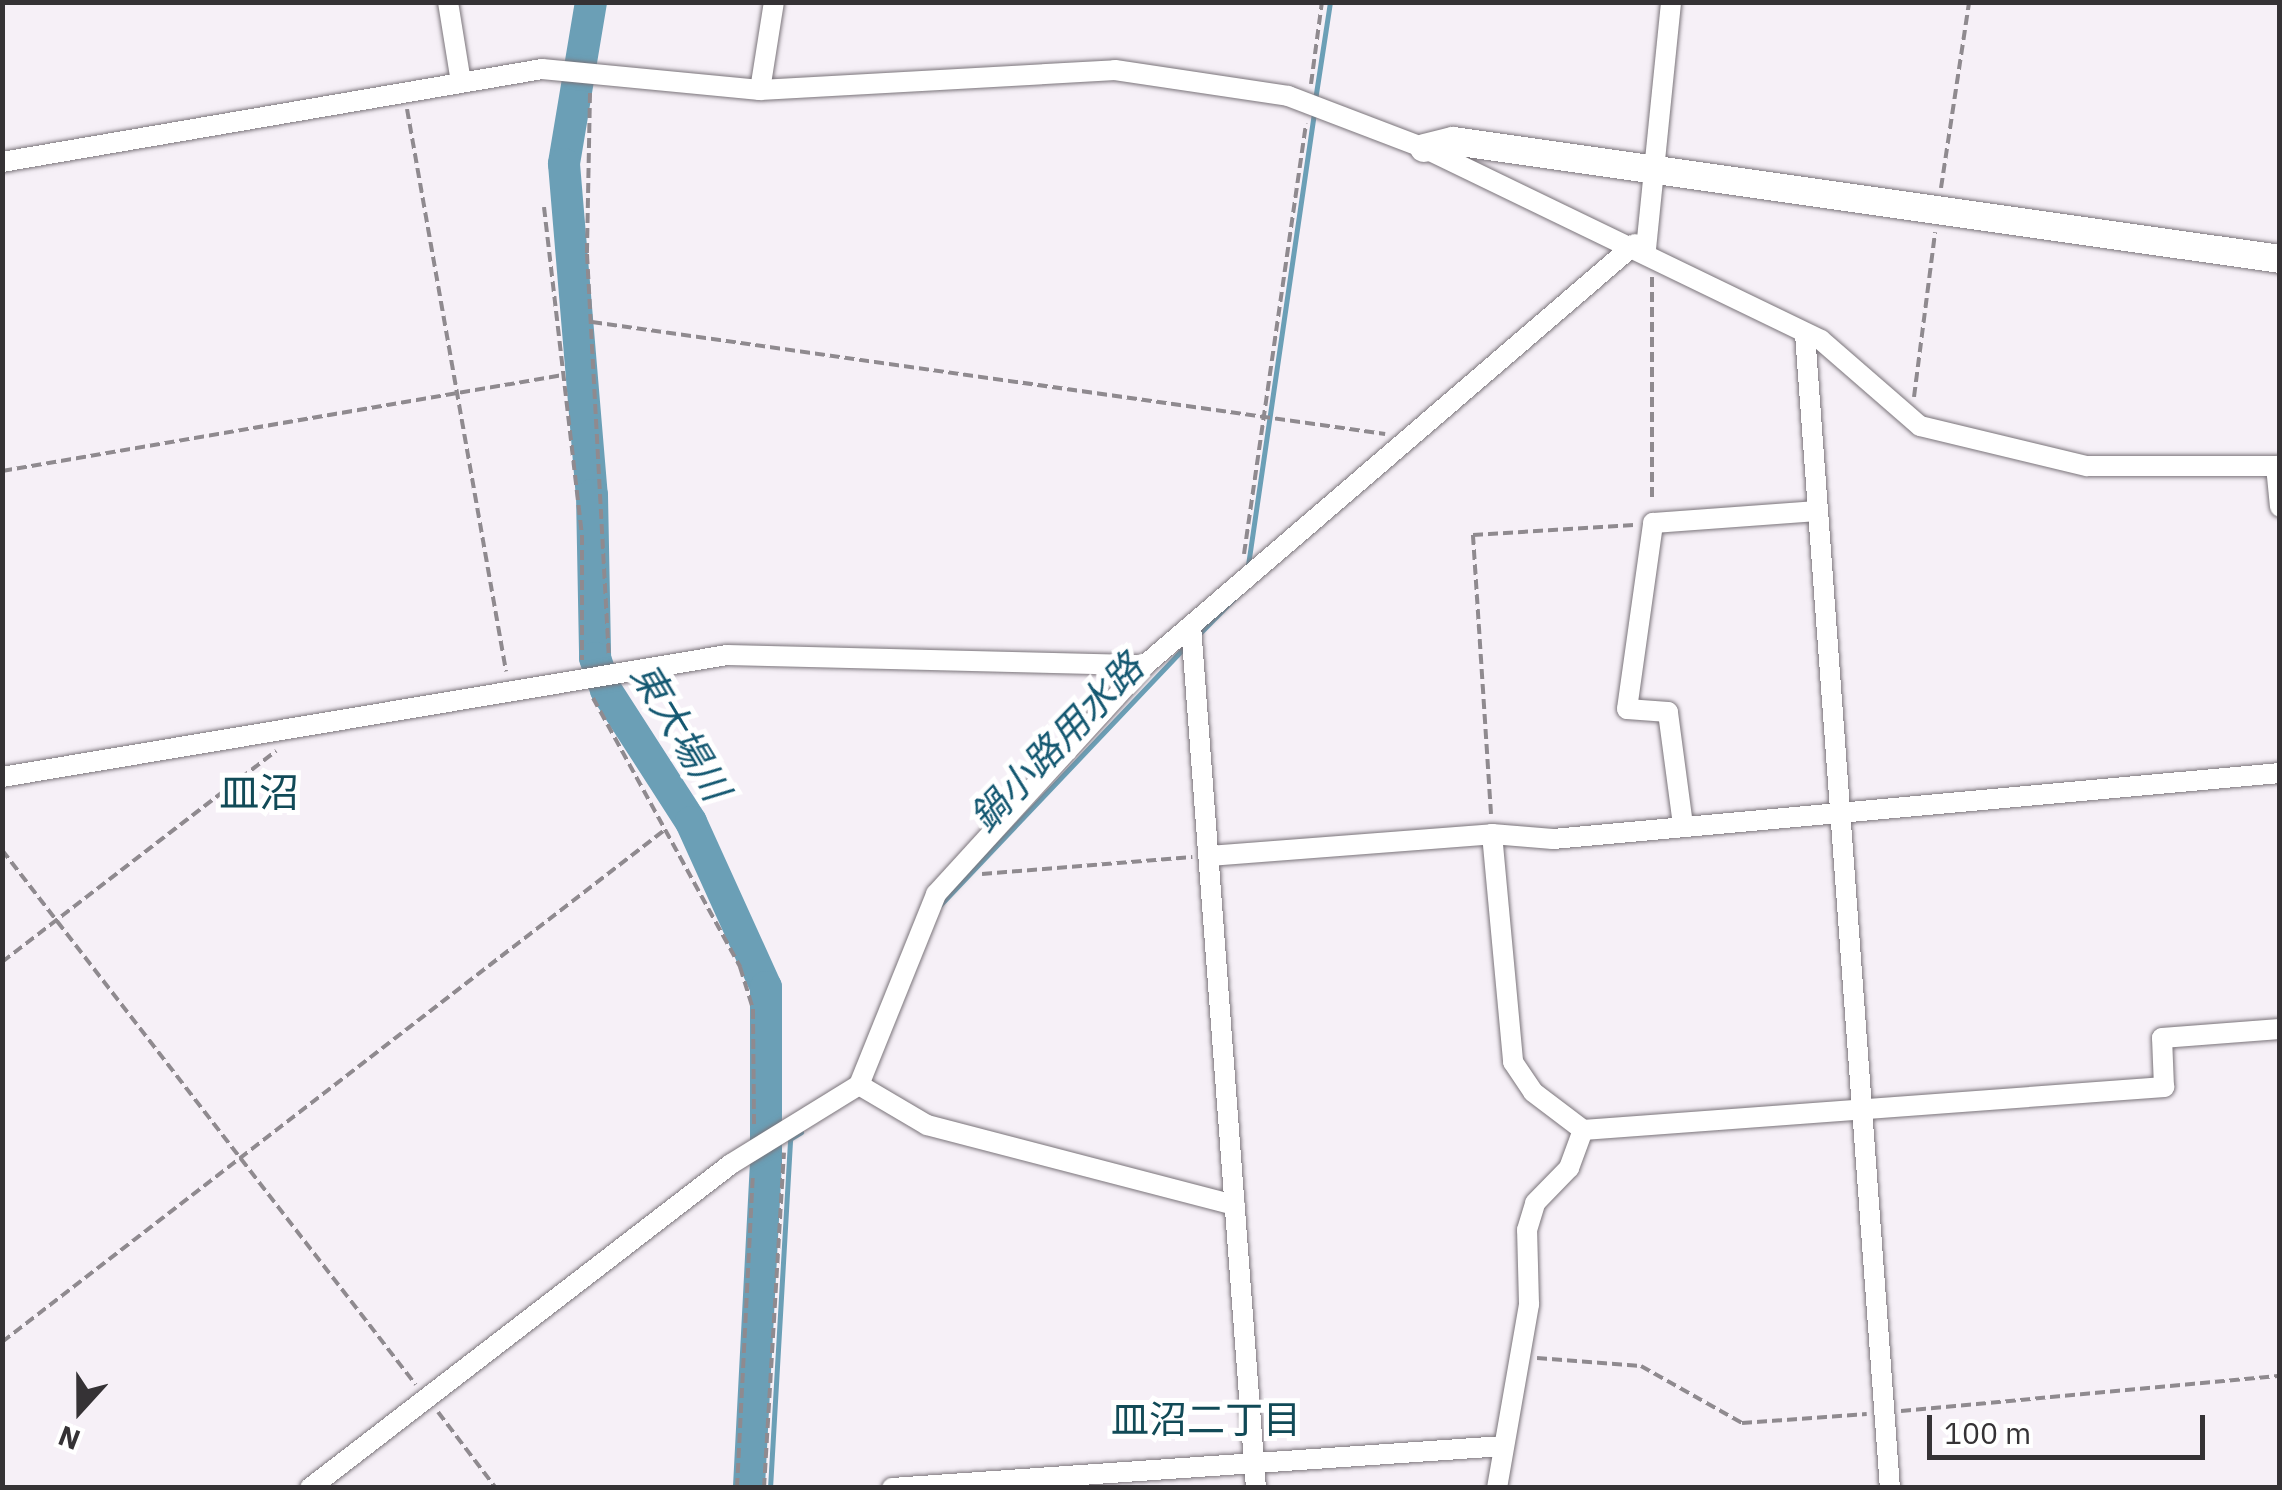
<!DOCTYPE html>
<meta charset="utf-8">
<style>
body{margin:0}
#map{position:relative;width:2282px;height:1490px;overflow:hidden;background:#f6f0f7;font-family:"IBM Plex Sans","Noto Sans JP",sans-serif}
div>[style]{position:absolute}
.stream>*{height:5px;margin:-2.5px;padding:0 2.5px;transform-origin:2.5px;border-radius:2.5px;background:#6b9fb6}
.river>*{height:32px;margin:-16px;padding:0 16px;transform-origin:16px;border-radius:16px;background:#6b9fb6}
.path>*{height:4px;margin-top:-2px;transform-origin:0;background:repeating-linear-gradient(90deg,#8f8a8f 0 10px,transparent 0 15px)}
.roads{filter:drop-shadow(0 0 2px #7a747a) drop-shadow(0 0 2px #7a747a)}
.street>*{height:20px;margin:-10px;padding:0 10px;transform-origin:10px;border-radius:10px;background:#fff}
.secondary>*{height:28px;margin:-14px;padding:0 14px;transform-origin:14px;border-radius:14px;background:#fff}
span{translate:-50% -50%;white-space:nowrap;text-align:center;line-height:1.15;-webkit-text-stroke:10px #fff;paint-order:stroke}
.water-label{font-size:38px;color:#145871;font-style:italic}
.neighbourhood-label{font-size:38px;color:#114a57}
.quarter-label{font-size:40px;color:#114a57}
.frame{position:absolute;inset:0;border:5px solid #353235;pointer-events:none}
.north{position:absolute;left:30px;top:1360px;width:100px;height:100px;-webkit-text-stroke:8px #fff;paint-order:stroke;rotate:201deg;font-size:28px;font-weight:700;line-height:40px;text-align:center;color:#353235}
.north::after{content:'';display:block;margin:auto;width:35px;height:45px;background:#353235;clip-path:polygon(50% 0,100% 100%,50% 72%,0 100%)}
.scale{position:absolute;left:1927px;top:1415px;width:278px;height:45px;box-sizing:border-box;border:5px solid #353235;border-top:0;padding-left:12px;font-size:30px;line-height:35px;white-space:nowrap;color:#353235;-webkit-text-stroke:8px #fff;paint-order:stroke}
</style>
<div id="map">
<div class="stream">
<i style="left:1315px;top:100px;width:99px;rotate:-81.3deg"></i>
<i style="left:1248px;top:565px;width:459px;rotate:-81.7deg"></i>
<i style="left:1199px;top:634px;width:67px;rotate:-45.6deg"></i>
<i style="left:940px;top:905px;width:359px;rotate:-46.5deg"></i>
<i style="left:770px;top:1488px;width:350px;rotate:-86.7deg"></i>
<i style="left:790px;top:1139px;width:13px;rotate:-32deg"></i>
</div>
<div class="river">
<i style="left:591px;top:2px;width:164px;rotate:99.5deg"></i>
<i style="left:564px;top:164px;width:332px;rotate:85.2deg"></i>
<i style="left:592px;top:495px;width:163px;rotate:88.9deg"></i>
<i style="left:595px;top:658px;width:34px;rotate:71deg"></i>
<i style="left:606px;top:690px;width:157px;rotate:57.2deg"></i>
<i style="left:691px;top:822px;width:181px;rotate:65.6deg"></i>
<i style="left:766px;top:987px;width:175px;rotate:90deg"></i>
<i style="left:766px;top:1162px;width:326px;rotate:93deg"></i>
</div>
<div class="path">
<i style="left:1311px;top:84px;width:83px;rotate:-82.4deg"></i>
<i style="left:590px;top:93px;width:161px;rotate:91.1deg"></i>
<i style="left:587px;top:254px;width:404px;rotate:86.9deg"></i>
<i style="left:407px;top:109px;width:571px;rotate:80.01deg"></i>
<i style="left:1941px;top:188px;width:188px;rotate:-81.4deg"></i>
<i style="left:544px;top:207px;width:330px;rotate:83.4deg"></i>
<i style="left:582px;top:535px;width:125px;rotate:90deg"></i>
<i style="left:1652px;top:277px;width:225px;rotate:90deg"></i>
<i style="left:592px;top:322px;width:801px;rotate:8.04deg"></i>
<i style="left:1914px;top:397px;width:166px;rotate:-82.7deg"></i>
<i style="left:2px;top:471px;width:569px;rotate:-9.71deg"></i>
<i style="left:1244px;top:554px;width:435px;rotate:-81.8deg"></i>
<i style="left:593px;top:698px;width:307px;rotate:61.3deg"></i>
<i style="left:740px;top:967px;width:44px;rotate:72.8deg"></i>
<i style="left:753px;top:1009px;width:120px;rotate:89.5deg"></i>
<i style="left:1491px;top:814px;width:280px;rotate:-93.7deg"></i>
<i style="left:1473px;top:535px;width:161px;rotate:-3.6deg"></i>
<i style="left:2px;top:850px;width:676px;rotate:52.27deg"></i>
<i style="left:982px;top:874px;width:211px;rotate:-4.6deg"></i>
<i style="left:2px;top:962px;width:346px;rotate:-37.6deg"></i>
<i style="left:2px;top:1342px;width:840px;rotate:-37.7deg"></i>
<i style="left:1537px;top:1358px;width:104px;rotate:4.4deg"></i>
<i style="left:1641px;top:1366px;width:116px;rotate:29.4deg"></i>
<i style="left:1742px;top:1423px;width:125px;rotate:-4.1deg"></i>
<i style="left:1901px;top:1411px;width:381px;rotate:-5.3deg"></i>
<i style="left:438px;top:1412px;width:96px;rotate:52.7deg"></i>
<i style="left:737px;top:1488px;width:315px;rotate:-87.1deg"></i>
<i style="left:764px;top:1488px;width:336px;rotate:-86.6deg"></i>
</div>
<div class="roads">
<div class="street">
<i style="left:448px;top:2px;width:81px;rotate:80.8deg"></i>
<i style="left:760px;top:90px;width:89px;rotate:-81deg"></i>
<i style="left:2px;top:162px;width:548px;rotate:-9.77deg"></i>
<i style="left:542px;top:69px;width:219px;rotate:5.5deg"></i>
<i style="left:760px;top:90px;width:356px;rotate:-3.2deg"></i>
<i style="left:1115px;top:70px;width:175px;rotate:8.5deg"></i>
<i style="left:1288px;top:96px;width:146px;rotate:20.9deg"></i>
<i style="left:1424px;top:148px;width:441px;rotate:25.8deg"></i>
<i style="left:1821px;top:340px;width:131px;rotate:41deg"></i>
<i style="left:1920px;top:426px;width:172px;rotate:13.5deg"></i>
<i style="left:2087px;top:466px;width:193px"></i>
<i style="left:1646px;top:249px;width:248px;rotate:-84.2deg"></i>
<i style="left:1805px;top:334px;width:1157px;rotate:85.79deg"></i>
<i style="left:2276px;top:466px;width:41px;rotate:84.4deg"></i>
<i style="left:1191px;top:626px;width:864px;rotate:85.69deg"></i>
<i style="left:2px;top:777px;width:735px;rotate:-9.55deg"></i>
<i style="left:727px;top:655px;width:418px;rotate:1.4deg"></i>
<i style="left:1683px;top:825px;width:114px;rotate:-97.6deg"></i>
<i style="left:1668px;top:712px;width:41px;rotate:-175.8deg"></i>
<i style="left:1627px;top:709px;width:188px;rotate:-82deg"></i>
<i style="left:1653px;top:523px;width:165px;rotate:-4.2deg"></i>
<i style="left:1492px;top:834px;width:229px;rotate:84.7deg"></i>
<i style="left:1513px;top:1062px;width:36px;rotate:56deg"></i>
<i style="left:1533px;top:1092px;width:63px;rotate:37.2deg"></i>
<i style="left:1583px;top:1130px;width:583px;rotate:-4.23deg"></i>
<i style="left:2164px;top:1087px;width:49px;rotate:-92.3deg"></i>
<i style="left:2162px;top:1038px;width:118px;rotate:-4.4deg"></i>
<i style="left:1209px;top:856px;width:284px;rotate:-4.4deg"></i>
<i style="left:1492px;top:834px;width:61px;rotate:4.7deg"></i>
<i style="left:1553px;top:839px;width:730px;rotate:-5.19deg"></i>
<i style="left:859px;top:1085px;width:79px;rotate:30.5deg"></i>
<i style="left:927px;top:1125px;width:318px;rotate:14.6deg"></i>
<i style="left:310px;top:1488px;width:531px;rotate:-37.58deg"></i>
<i style="left:731px;top:1164px;width:150px;rotate:-31.7deg"></i>
<i style="left:859px;top:1085px;width:206px;rotate:-68deg"></i>
<i style="left:936px;top:894px;width:310px;rotate:-47.6deg"></i>
<i style="left:1145px;top:665px;width:646px;rotate:-40.67deg"></i>
<i style="left:892px;top:1488px;width:613px;rotate:-3.93deg"></i>
<i style="left:1497px;top:1488px;width:187px;rotate:-80.1deg"></i>
<i style="left:1529px;top:1304px;width:74px;rotate:-91.5deg"></i>
<i style="left:1527px;top:1230px;width:28px;rotate:-73deg"></i>
<i style="left:1535px;top:1203px;width:49px;rotate:-45.8deg"></i>
<i style="left:1569px;top:1168px;width:40px;rotate:-69.8deg"></i>
</div>
<div class="secondary">
<i style="left:1424px;top:148px;width:30px;rotate:-14deg"></i>
<i style="left:1453px;top:141px;width:835px;rotate:8.12deg"></i>
</div>
</div>
<div class="water-label">
<span style="left:681px;top:731px;rotate:59deg">東大場川</span>
<span style="left:1056px;top:742px;rotate:-46deg">鍋小路用水路</span>
</div>
<div class="neighbourhood-label">
<span style="left:1206px;top:1419px">皿沼二丁目</span>
</div>
<div class="quarter-label">
<span style="left:259px;top:792px">皿沼</span>
</div>
<div class="frame"></div>
<div class="north">N</div>
<div class="scale">100 m</div>
</div>
